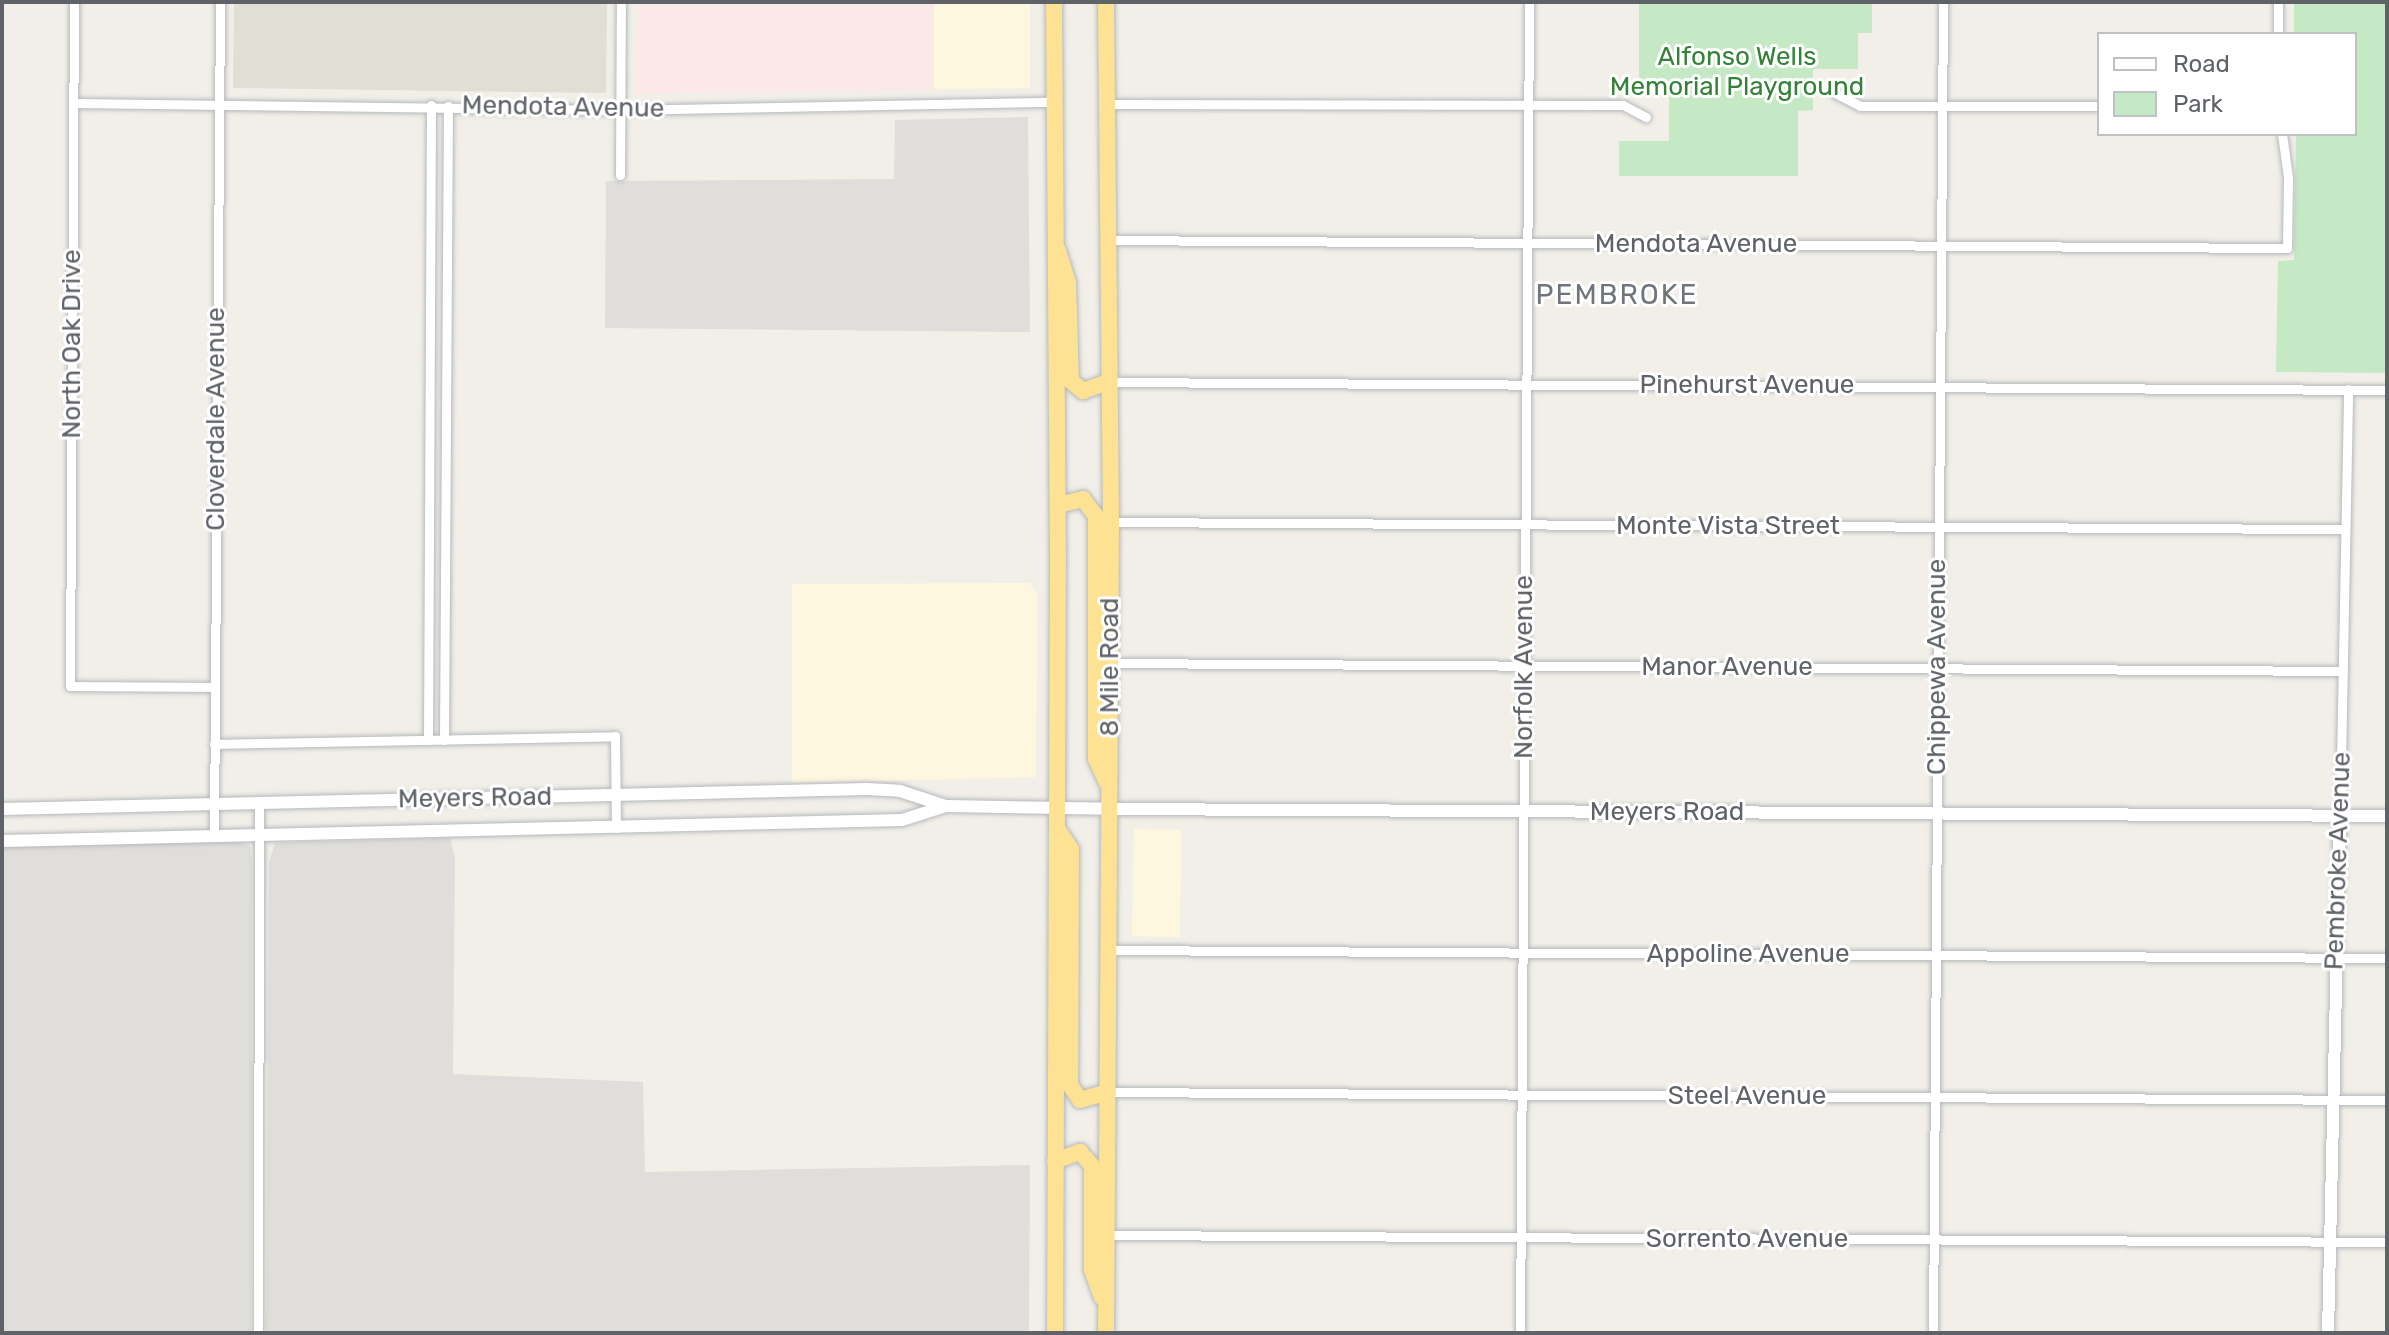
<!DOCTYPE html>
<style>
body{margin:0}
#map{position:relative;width:2389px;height:1335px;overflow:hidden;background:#f1efe8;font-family:Rubik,sans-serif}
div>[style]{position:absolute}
.commercial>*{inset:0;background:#fef7e0}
.industrial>*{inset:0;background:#e0deda}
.education>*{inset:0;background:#e1ded6}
.medical>*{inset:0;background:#fce8e6}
.green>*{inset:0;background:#c5e8c5}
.roads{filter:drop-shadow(0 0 2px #b5b8bc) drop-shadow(0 0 2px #b5b8bc)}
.street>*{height:9px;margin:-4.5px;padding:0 4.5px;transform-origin:4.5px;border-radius:4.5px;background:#fff}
.secondary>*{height:12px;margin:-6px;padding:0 6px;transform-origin:6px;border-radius:6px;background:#fff}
.highway>*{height:16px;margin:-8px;padding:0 8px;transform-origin:8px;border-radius:8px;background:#fde293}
span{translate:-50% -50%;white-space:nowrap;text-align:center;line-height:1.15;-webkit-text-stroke:6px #fff;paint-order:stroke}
.park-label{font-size:26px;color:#348238}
.street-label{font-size:26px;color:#5f6368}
.neighbourhood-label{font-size:28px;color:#70757a;letter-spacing:2px}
.frame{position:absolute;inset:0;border:4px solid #5f6368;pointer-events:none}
.legend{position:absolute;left:2097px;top:32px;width:260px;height:104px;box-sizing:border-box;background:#fff;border:2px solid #bfc1c3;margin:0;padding:10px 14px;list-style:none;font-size:24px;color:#5f6368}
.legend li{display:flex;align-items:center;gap:16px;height:40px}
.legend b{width:40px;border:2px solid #bfc1c3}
</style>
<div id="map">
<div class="commercial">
<i style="clip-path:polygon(934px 2px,1030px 2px,1030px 88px,934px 89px)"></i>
<i style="clip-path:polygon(1030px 583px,1037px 594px,1036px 777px,792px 783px,792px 584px)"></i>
<i style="clip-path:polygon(1134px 829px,1181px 830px,1180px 937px,1132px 936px)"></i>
</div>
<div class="industrial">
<i style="clip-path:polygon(1028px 117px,1030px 332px,605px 328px,606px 181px,894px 179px,895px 120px)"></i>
<i style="clip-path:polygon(450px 838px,455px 858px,453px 1074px,643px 1082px,645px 1172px,1030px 1165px,1029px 1333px,266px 1333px,269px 862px,275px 843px)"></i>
<i style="clip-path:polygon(243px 842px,250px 846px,252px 861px,251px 1333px,2px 1333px,2px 847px)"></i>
</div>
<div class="education">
<i style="clip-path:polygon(234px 2px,607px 2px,606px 93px,233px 88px)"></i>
</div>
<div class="medical">
<i style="clip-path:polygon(637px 2px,934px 2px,934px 89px,636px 94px)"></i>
</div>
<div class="green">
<i style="clip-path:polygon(1639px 2px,1872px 2px,1872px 33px,1858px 33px,1858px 69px,1813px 69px,1813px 110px,1798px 111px,1798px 176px,1619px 176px,1619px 141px,1669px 141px,1669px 92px,1639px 91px)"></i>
<i style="clip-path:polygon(2294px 2px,2387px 2px,2387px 373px,2276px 372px,2278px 261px,2294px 260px,2296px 134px,2355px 134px,2355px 34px,2294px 34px)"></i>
</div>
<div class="roads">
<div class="street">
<i style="left:74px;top:2px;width:684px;rotate:90.34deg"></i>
<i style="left:70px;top:686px;width:144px;rotate:0.4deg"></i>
<i style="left:2278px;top:34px;width:32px;rotate:-90deg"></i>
<i style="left:1833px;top:92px;width:30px;rotate:27deg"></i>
<i style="left:1860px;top:106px;width:239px"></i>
<i style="left:74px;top:103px;width:546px;rotate:0.73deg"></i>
<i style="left:620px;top:110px;width:433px;rotate:-1.1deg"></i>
<i style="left:1105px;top:104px;width:518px;rotate:0.11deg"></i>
<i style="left:1623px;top:105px;width:26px;rotate:28deg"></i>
<i style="left:620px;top:175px;width:173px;rotate:-89.7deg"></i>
<i style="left:1105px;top:240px;width:1182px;rotate:0.39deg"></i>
<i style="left:2287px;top:248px;width:71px;rotate:-89.2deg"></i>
<i style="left:2288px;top:177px;width:43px;rotate:-97.9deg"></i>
<i style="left:1108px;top:382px;width:1279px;rotate:0.36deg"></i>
<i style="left:1111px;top:522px;width:1234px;rotate:0.33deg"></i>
<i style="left:1110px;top:663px;width:1233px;rotate:0.37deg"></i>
<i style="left:428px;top:740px;width:635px;rotate:-89.73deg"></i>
<i style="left:444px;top:740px;width:634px;rotate:-89.64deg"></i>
<i style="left:214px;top:744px;width:401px;rotate:-1.1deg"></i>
<i style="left:615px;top:736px;width:92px;rotate:89.4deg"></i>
<i style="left:2340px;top:815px;width:426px;rotate:-88.9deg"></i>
<i style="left:214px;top:836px;width:834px;rotate:-89.59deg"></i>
<i style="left:1109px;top:950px;width:1278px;rotate:0.36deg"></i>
<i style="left:1108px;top:1092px;width:1279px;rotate:0.36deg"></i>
<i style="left:1107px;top:1235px;width:1280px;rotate:0.31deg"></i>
<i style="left:258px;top:1333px;width:530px;rotate:-89.89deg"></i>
<i style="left:1520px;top:1333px;width:1331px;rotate:-89.61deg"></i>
<i style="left:1933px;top:1333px;width:1331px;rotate:-89.57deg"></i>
</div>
<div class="secondary">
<i style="left:2px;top:809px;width:865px;rotate:-1.32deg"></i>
<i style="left:867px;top:789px;width:33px;rotate:3deg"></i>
<i style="left:900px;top:791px;width:48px;rotate:18.1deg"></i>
<i style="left:946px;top:806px;width:164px;rotate:1deg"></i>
<i style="left:1110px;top:809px;width:1277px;rotate:0.31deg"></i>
<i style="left:2px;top:841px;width:900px;rotate:-1.34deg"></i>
<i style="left:902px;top:820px;width:46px;rotate:-17.7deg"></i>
<i style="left:2328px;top:1333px;width:518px;rotate:-88.67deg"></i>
</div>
<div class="highway">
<i style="left:1054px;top:2px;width:558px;rotate:89.59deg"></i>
<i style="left:1058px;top:560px;width:773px;rotate:90.22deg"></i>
<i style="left:1106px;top:2px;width:520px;rotate:89.45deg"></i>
<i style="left:1111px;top:522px;width:811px;rotate:90.35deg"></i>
<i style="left:1058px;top:250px;width:34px;rotate:73deg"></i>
<i style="left:1068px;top:282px;width:99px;rotate:88.3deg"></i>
<i style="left:1071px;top:381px;width:16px;rotate:40deg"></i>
<i style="left:1083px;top:391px;width:27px;rotate:-20deg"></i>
<i style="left:1058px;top:505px;width:26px;rotate:-13deg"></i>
<i style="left:1083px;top:499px;width:21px;rotate:53deg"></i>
<i style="left:1096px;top:516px;width:243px;rotate:90deg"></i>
<i style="left:1096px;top:759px;width:26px;rotate:65deg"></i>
<i style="left:1058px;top:830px;width:23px;rotate:56deg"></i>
<i style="left:1071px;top:849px;width:236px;rotate:90.2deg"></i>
<i style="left:1070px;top:1085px;width:18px;rotate:56deg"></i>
<i style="left:1080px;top:1100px;width:29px;rotate:-16deg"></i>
<i style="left:1055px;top:1161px;width:27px;rotate:-20deg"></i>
<i style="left:1080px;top:1152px;width:18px;rotate:49deg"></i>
<i style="left:1092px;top:1166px;width:104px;rotate:90deg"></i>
<i style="left:1092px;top:1270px;width:29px;rotate:70deg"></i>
</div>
</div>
<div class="park-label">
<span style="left:1737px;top:72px">Alfonso Wells<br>Memorial Playground</span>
</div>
<div class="street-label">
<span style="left:563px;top:107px;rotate:1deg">Mendota Avenue</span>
<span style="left:1696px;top:244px">Mendota Avenue</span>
<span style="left:72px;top:344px;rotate:-90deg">North Oak Drive</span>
<span style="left:1747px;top:385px">Pinehurst Avenue</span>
<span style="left:216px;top:419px;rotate:-90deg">Cloverdale Avenue</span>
<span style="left:1728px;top:526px">Monte Vista Street</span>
<span style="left:1110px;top:667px;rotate:-90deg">8 Mile Road</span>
<span style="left:1524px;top:667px;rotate:-90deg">Norfolk Avenue</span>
<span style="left:1727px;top:667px">Manor Avenue</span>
<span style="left:1937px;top:667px;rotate:-90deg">Chippewa Avenue</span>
<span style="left:475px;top:798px;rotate:-1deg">Meyers Road</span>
<span style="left:1667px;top:812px">Meyers Road</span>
<span style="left:2338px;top:861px;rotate:-88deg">Pembroke Avenue</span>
<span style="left:1748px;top:954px">Appoline Avenue</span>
<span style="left:1747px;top:1096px">Steel Avenue</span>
<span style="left:1747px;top:1239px">Sorrento Avenue</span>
</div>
<div class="neighbourhood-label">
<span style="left:1617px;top:295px">PEMBROKE</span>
</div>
<div class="frame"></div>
<ul class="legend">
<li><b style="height:10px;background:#fff"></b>Road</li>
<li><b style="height:22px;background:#c5e8c5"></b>Park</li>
</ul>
</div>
